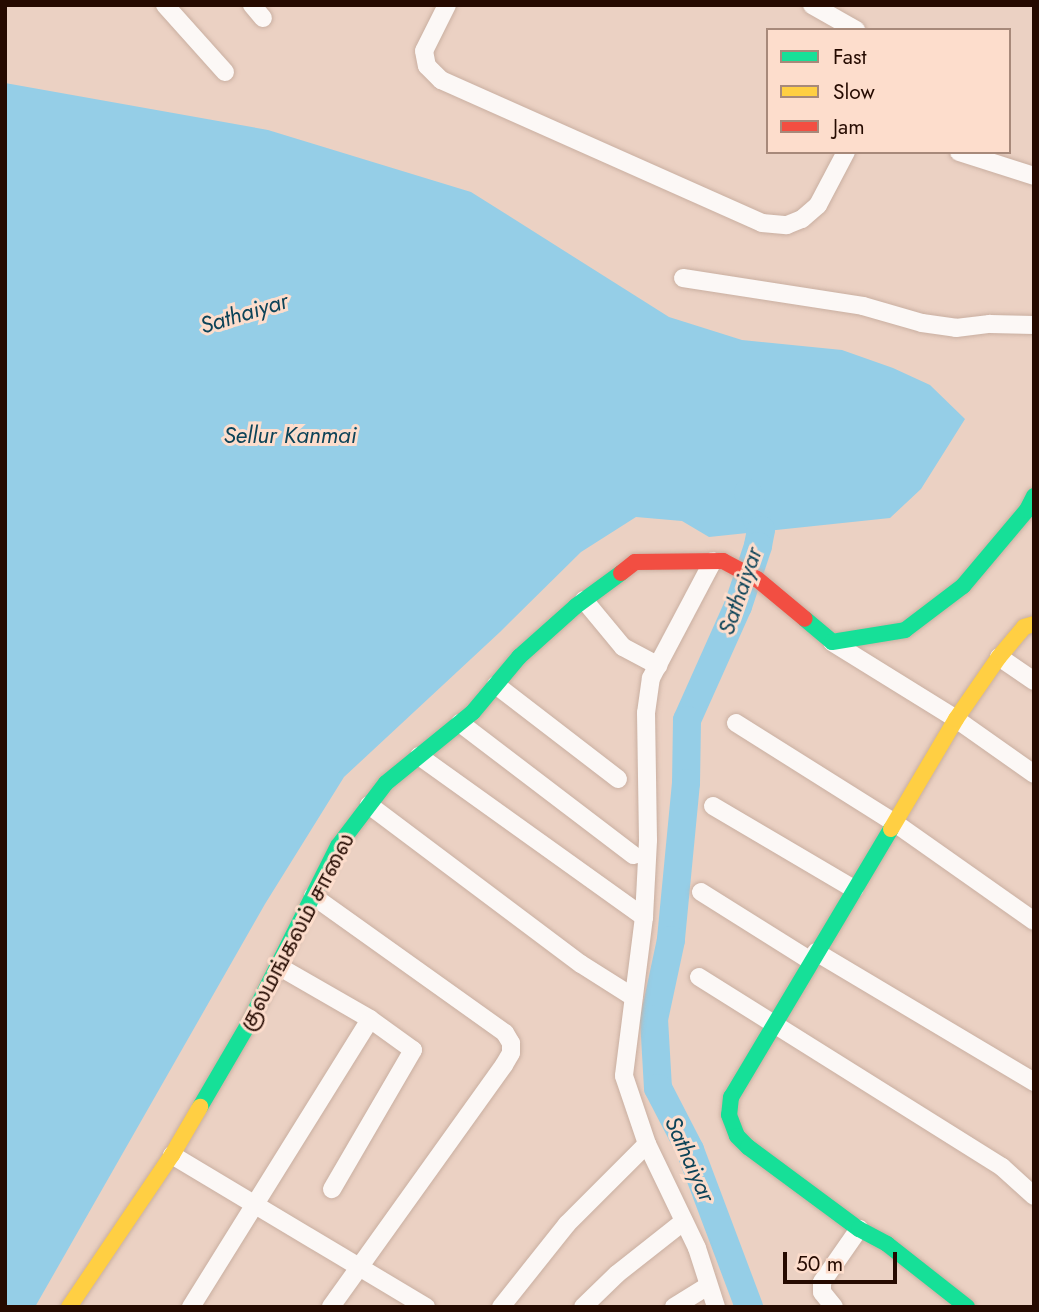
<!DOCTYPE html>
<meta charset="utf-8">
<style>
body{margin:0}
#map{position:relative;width:1039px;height:1312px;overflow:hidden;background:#ebd1c3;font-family:Jost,"Noto Sans Tamil",sans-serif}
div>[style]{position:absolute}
.water>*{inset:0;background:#95cee7}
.river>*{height:28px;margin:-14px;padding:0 14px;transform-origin:14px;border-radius:14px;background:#95cee7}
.roads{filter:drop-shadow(0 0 2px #c9afa1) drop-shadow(0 0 2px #c9afa1)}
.street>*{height:18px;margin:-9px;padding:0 9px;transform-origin:9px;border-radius:9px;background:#fcf8f6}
.fast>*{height:16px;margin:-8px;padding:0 8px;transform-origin:8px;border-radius:8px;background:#16e098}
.slow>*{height:16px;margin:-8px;padding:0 8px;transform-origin:8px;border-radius:8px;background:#ffcf43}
.jam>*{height:16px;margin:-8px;padding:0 8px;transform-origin:8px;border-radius:8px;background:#f24e42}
span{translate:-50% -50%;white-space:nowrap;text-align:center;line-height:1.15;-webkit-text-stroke:6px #fdddcc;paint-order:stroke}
.street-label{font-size:21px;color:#250a00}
.water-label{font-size:23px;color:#0c4358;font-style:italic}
.frame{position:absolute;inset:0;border:7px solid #250a00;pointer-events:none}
.legend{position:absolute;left:766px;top:28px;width:245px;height:126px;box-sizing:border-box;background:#fdddcc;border:2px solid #a7897a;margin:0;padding:9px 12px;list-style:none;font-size:21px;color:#250a00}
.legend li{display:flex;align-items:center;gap:14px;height:35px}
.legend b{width:35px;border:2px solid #a7897a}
.scale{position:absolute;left:783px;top:1252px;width:114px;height:32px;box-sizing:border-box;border:4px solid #250a00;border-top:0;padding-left:9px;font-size:21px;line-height:24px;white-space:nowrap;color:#250a00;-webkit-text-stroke:5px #fdddcc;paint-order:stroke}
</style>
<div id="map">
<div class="water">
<i style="clip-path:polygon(5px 83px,268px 130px,471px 192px,669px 317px,742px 340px,842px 350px,893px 368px,930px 385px,965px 419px,921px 489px,890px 518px,709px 537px,682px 521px,636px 517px,581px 552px,500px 632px,344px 777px,265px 904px,35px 1307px,5px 1307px)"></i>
</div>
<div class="river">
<i style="left:748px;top:493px;width:39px;rotate:71deg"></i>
<i style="left:761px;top:530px;width:16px;rotate:101deg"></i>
<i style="left:758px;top:546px;width:63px;rotate:108.4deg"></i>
<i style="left:738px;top:606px;width:125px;rotate:114.1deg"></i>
<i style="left:687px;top:720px;width:63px;rotate:90.9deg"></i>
<i style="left:686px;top:783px;width:158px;rotate:95.5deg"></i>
<i style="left:671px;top:940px;width:81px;rotate:102.1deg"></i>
<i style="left:654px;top:1019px;width:69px;rotate:86.7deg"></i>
<i style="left:658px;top:1088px;width:70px;rotate:62.7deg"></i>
<i style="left:690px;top:1150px;width:168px;rotate:69.4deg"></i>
</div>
<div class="roads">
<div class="street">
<i style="left:165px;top:5px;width:90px;rotate:48.2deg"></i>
<i style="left:252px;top:5px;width:17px;rotate:50deg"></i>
<i style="left:447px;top:5px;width:51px;rotate:116.6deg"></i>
<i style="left:424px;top:51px;width:15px;rotate:79deg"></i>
<i style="left:427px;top:66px;width:20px;rotate:45deg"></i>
<i style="left:441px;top:80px;width:351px;rotate:24deg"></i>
<i style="left:762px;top:223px;width:25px;rotate:5deg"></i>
<i style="left:787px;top:225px;width:16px;rotate:-22deg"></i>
<i style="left:802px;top:219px;width:21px;rotate:-41deg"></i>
<i style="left:818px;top:205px;width:60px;rotate:-62.2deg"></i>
<i style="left:812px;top:5px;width:51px;rotate:29.6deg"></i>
<i style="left:959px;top:152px;width:79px;rotate:17.7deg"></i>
<i style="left:683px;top:278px;width:182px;rotate:8.8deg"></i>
<i style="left:863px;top:306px;width:61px;rotate:16.1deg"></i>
<i style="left:922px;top:323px;width:34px;rotate:8deg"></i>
<i style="left:956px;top:328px;width:34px;rotate:-7deg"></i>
<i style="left:990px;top:324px;width:44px;rotate:1.3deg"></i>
<i style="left:584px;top:600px;width:61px;rotate:50.3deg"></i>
<i style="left:623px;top:647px;width:40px;rotate:28deg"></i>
<i style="left:832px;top:642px;width:146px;rotate:31.8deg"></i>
<i style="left:956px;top:719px;width:95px;rotate:35.2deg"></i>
<i style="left:999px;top:657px;width:42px;rotate:34.4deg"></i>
<i style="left:496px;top:685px;width:154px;rotate:37.6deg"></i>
<i style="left:460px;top:723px;width:218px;rotate:37.3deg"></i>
<i style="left:736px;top:723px;width:188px;rotate:32.2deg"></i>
<i style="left:895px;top:823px;width:170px;rotate:35.2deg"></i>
<i style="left:419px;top:756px;width:277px;rotate:35.6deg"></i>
<i style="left:644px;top:917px;width:160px;rotate:97.2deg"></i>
<i style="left:624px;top:1076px;width:72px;rotate:71.3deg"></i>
<i style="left:647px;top:1144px;width:115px;rotate:64.3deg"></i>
<i style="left:697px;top:1248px;width:62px;rotate:72.1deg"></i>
<i style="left:369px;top:805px;width:265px;rotate:36.9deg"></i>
<i style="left:581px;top:964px;width:62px;rotate:32.4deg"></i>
<i style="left:713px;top:806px;width:164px;rotate:30.5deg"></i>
<i style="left:701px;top:892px;width:130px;rotate:32.1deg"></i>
<i style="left:313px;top:896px;width:236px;rotate:35.5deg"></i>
<i style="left:505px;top:1033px;width:12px;rotate:59deg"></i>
<i style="left:511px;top:1043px;width:10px;rotate:90deg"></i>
<i style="left:511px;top:1053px;width:14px;rotate:120deg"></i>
<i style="left:504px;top:1065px;width:297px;rotate:125.6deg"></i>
<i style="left:644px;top:917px;width:77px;rotate:-87deg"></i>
<i style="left:648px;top:840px;width:127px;rotate:-90.9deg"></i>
<i style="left:646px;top:713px;width:35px;rotate:-82deg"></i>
<i style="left:651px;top:678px;width:132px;rotate:-62.1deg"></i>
<i style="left:816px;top:952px;width:254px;rotate:30.8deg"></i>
<i style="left:278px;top:966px;width:106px;rotate:29.9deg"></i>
<i style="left:370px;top:1019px;width:53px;rotate:35.8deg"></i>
<i style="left:413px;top:1050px;width:161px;rotate:120.2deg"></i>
<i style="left:699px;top:977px;width:358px;rotate:32.1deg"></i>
<i style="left:1002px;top:1167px;width:43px;rotate:42.2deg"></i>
<i style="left:172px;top:1155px;width:296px;rotate:30.9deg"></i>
<i style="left:191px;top:1307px;width:339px;rotate:-58.1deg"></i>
<i style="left:501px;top:1307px;width:106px;rotate:-51.5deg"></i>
<i style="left:567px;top:1224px;width:113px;rotate:-45deg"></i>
<i style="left:583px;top:1307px;width:47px;rotate:-44.1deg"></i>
<i style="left:617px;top:1274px;width:85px;rotate:-38.3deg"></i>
<i style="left:674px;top:1307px;width:40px;rotate:-32deg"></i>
<i style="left:834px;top:1307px;width:19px;rotate:-129deg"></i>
<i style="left:822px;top:1292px;width:10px;rotate:-90deg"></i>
<i style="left:822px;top:1282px;width:65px;rotate:-55.1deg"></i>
</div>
<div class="fast">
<i style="left:805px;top:619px;width:35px;rotate:40deg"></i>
<i style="left:832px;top:642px;width:74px;rotate:-9.3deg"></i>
<i style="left:905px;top:630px;width:73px;rotate:-37.2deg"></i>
<i style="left:963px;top:586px;width:99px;rotate:-49.9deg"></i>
<i style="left:1027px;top:510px;width:16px;rotate:-63deg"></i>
<i style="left:891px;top:829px;width:312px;rotate:120.8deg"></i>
<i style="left:731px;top:1097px;width:18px;rotate:96deg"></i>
<i style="left:729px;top:1115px;width:22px;rotate:69deg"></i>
<i style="left:737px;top:1136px;width:16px;rotate:45deg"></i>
<i style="left:748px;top:1147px;width:138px;rotate:36.5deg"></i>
<i style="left:859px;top:1229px;width:32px;rotate:28deg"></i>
<i style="left:887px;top:1244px;width:102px;rotate:38.2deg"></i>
<i style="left:200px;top:1107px;width:95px;rotate:-59.7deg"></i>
<i style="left:248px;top:1025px;width:200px;rotate:-63.3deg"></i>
<i style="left:338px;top:846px;width:79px;rotate:-52.7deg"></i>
<i style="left:386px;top:783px;width:112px;rotate:-39.2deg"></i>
<i style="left:473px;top:712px;width:72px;rotate:-50.1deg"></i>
<i style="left:519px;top:657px;width:76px;rotate:-41.8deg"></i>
<i style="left:576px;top:606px;width:56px;rotate:-36.3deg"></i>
</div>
<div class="slow">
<i style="left:891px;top:829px;width:128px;rotate:-59.4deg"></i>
<i style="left:956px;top:719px;width:75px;rotate:-55.3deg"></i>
<i style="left:999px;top:657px;width:39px;rotate:-50deg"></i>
<i style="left:1024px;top:627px;width:10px;rotate:-17deg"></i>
<i style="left:69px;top:1307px;width:184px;rotate:-55.9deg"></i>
<i style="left:172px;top:1155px;width:56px;rotate:-59.7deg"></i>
</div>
<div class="jam">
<i style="left:621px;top:573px;width:18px;rotate:-38deg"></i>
<i style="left:635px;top:562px;width:88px;rotate:-0.7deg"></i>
<i style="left:723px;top:561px;width:38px;rotate:28deg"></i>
<i style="left:757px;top:579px;width:62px;rotate:39.8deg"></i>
</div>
</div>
<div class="street-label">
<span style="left:297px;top:932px;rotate:-62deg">குலமங்கலம் சாலை</span>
</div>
<div class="water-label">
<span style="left:244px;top:313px;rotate:-17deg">Sathaiyar</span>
<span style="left:290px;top:435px">Sellur Kanmai</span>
<span style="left:740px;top:591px;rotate:-71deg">Sathaiyar</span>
<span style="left:690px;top:1159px;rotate:66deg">Sathaiyar</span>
</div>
<div class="frame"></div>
<ul class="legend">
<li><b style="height:9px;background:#16e098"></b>Fast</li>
<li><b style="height:9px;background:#ffcf43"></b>Slow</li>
<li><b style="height:9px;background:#f24e42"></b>Jam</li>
</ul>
<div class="scale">50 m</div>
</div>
